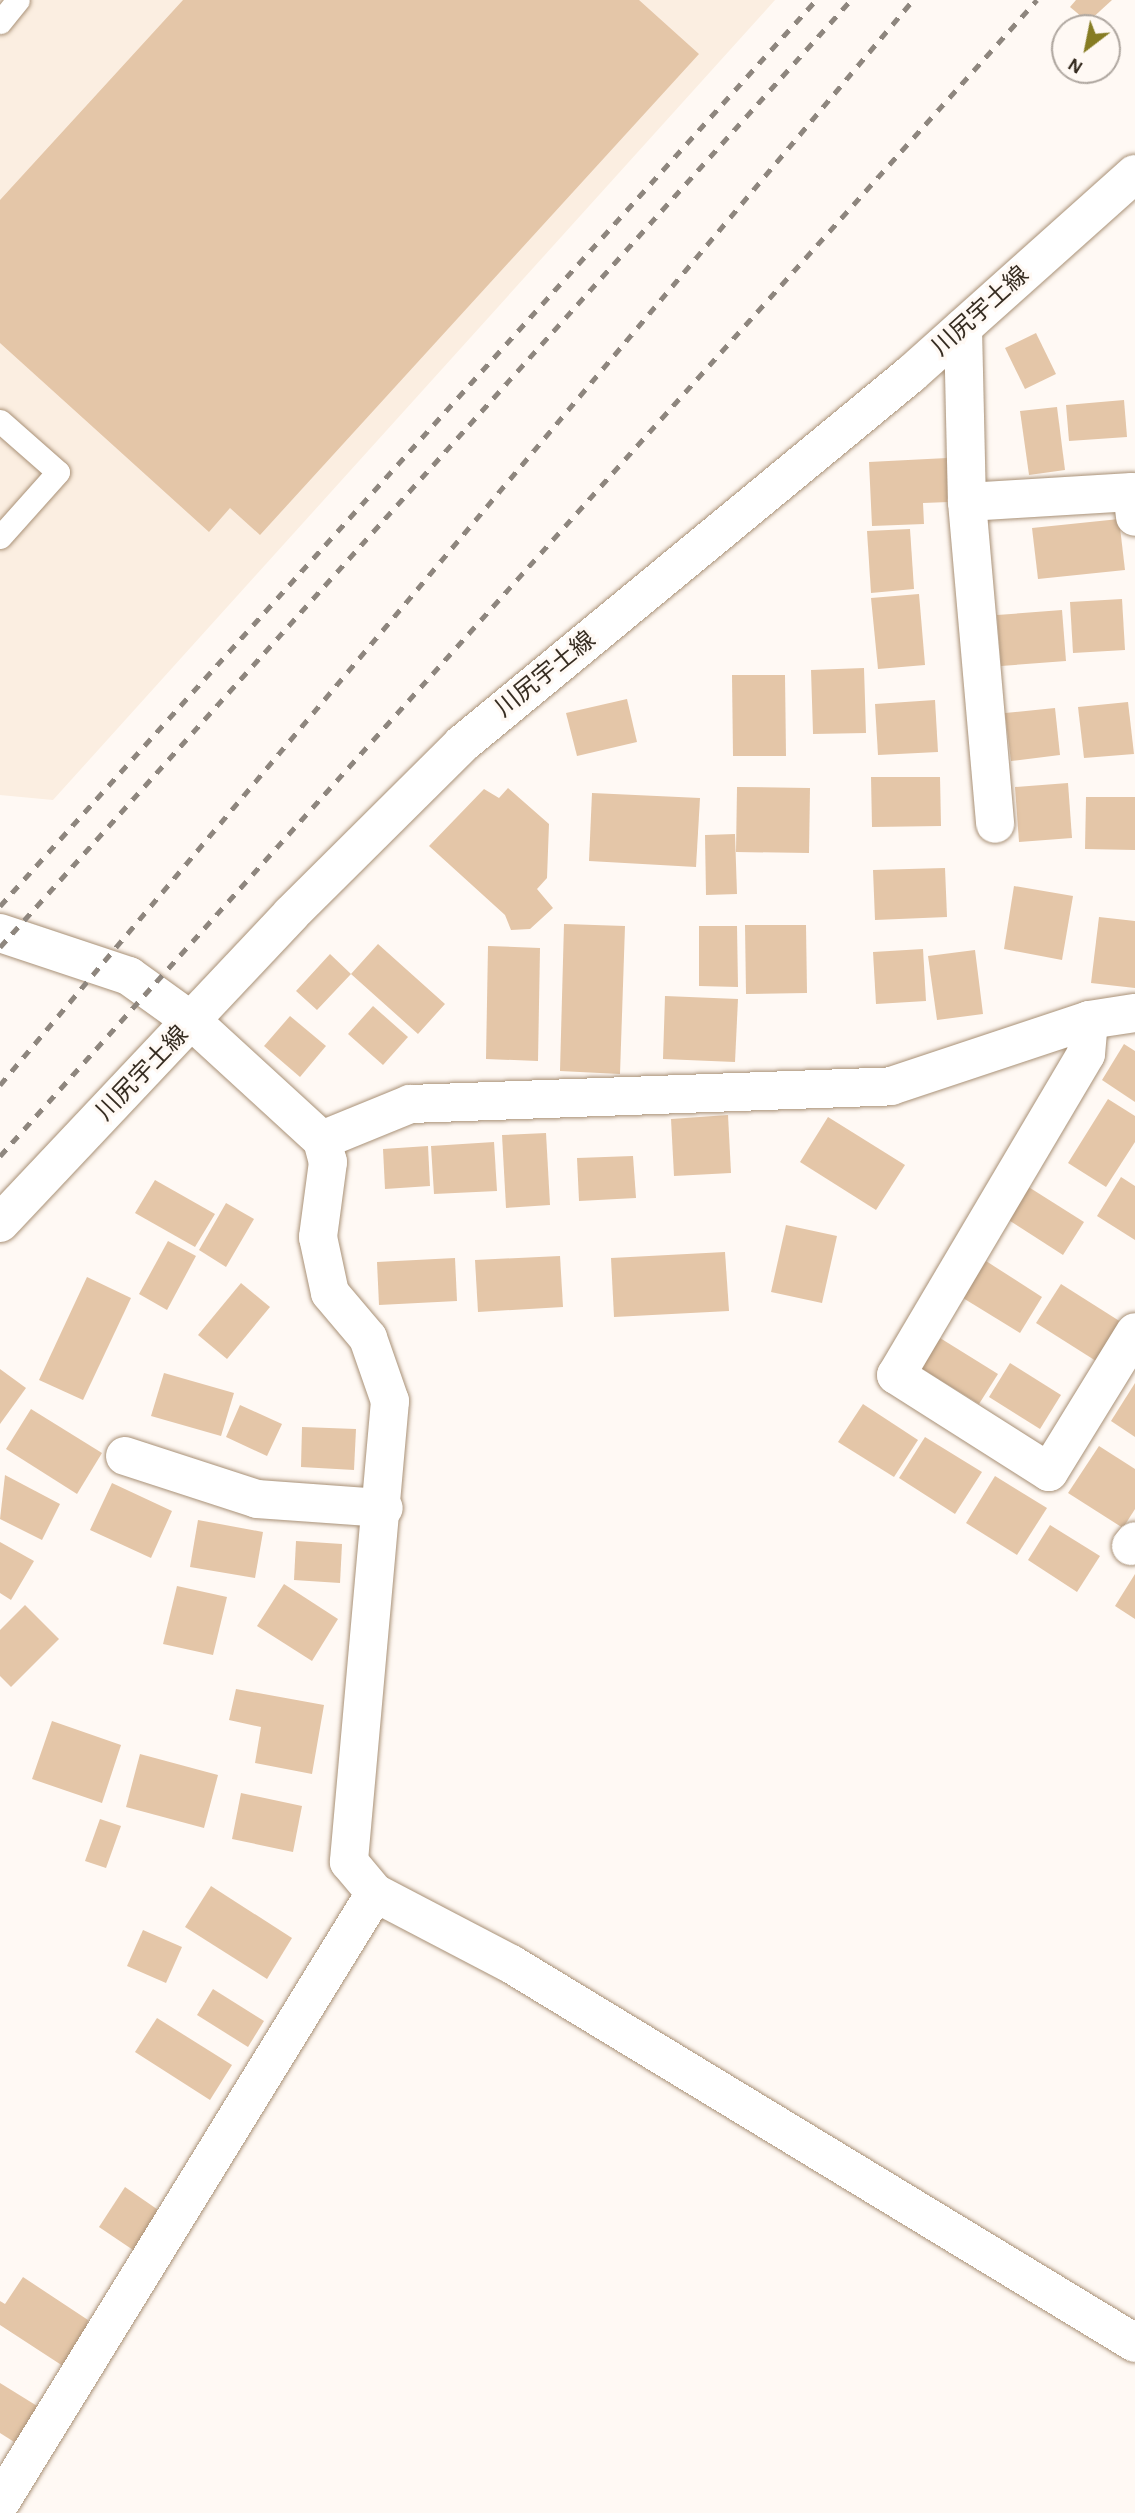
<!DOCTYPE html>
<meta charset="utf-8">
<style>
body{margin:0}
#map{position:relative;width:1135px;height:2513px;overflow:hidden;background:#fff9f4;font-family:"Alegreya Sans","Noto Sans JP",sans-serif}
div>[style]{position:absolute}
.built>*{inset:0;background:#fbeee1}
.building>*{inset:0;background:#e4c6a8}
.roads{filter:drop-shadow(0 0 2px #a99177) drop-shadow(0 0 2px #a99177)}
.service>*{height:23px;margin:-11.5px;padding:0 11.5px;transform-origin:11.5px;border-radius:11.5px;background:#fff}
.minor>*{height:38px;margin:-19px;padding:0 19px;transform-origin:19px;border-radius:19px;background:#fff}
.secondary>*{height:38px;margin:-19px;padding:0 19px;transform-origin:19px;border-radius:19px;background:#fff}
.primary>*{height:38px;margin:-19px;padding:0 19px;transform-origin:19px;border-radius:19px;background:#fff}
.rail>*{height:5px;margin-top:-2.5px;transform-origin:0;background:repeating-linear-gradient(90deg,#8e867e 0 9px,transparent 0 18px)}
span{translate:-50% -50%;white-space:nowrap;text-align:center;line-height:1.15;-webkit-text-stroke:6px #fff9f4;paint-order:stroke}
.street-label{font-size:24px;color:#372d22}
.north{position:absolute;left:1051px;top:14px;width:70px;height:70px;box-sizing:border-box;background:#fff9f4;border:2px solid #afa7a0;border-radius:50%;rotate:212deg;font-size:19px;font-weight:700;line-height:28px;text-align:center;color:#372d22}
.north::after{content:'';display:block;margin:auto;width:24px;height:32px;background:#867c23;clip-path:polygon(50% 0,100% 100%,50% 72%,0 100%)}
</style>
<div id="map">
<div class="built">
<i style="clip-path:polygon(0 0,775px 0,53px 800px,0 795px)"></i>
</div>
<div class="building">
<i style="clip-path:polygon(183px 0,639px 0,699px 54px,260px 535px,230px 508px,209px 532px,0 343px,0 200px)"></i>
<i style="clip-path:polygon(1076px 0,1112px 0,1088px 22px,1070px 7px)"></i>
<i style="clip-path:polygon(1036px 333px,1056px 374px,1025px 389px,1005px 348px)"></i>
<i style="clip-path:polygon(1124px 400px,1127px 437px,1069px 441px,1066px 405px)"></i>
<i style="clip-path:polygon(1057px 407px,1065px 470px,1029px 475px,1020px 411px)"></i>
<i style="clip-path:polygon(947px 458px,949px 502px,923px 503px,924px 524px,872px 526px,869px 462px)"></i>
<i style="clip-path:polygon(1119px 519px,1125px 570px,1038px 579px,1032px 528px)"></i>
<i style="clip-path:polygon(910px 529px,914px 589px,871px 593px,867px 531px)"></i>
<i style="clip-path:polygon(919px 594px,925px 665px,878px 669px,871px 598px)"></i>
<i style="clip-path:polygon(1122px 599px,1125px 650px,1073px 653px,1070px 602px)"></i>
<i style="clip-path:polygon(1062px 610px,1066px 661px,1001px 666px,997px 615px)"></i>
<i style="clip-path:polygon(864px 668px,866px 733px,813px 734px,811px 670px)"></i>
<i style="clip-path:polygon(732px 675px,785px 675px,786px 756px,733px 756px)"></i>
<i style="clip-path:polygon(627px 699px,637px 742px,577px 756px,566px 713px)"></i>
<i style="clip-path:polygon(935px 700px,938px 752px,878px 755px,875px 704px)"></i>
<i style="clip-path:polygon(1128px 702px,1134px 754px,1084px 758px,1078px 707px)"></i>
<i style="clip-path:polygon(1055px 708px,1060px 755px,1011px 761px,1005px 713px)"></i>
<i style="clip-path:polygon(871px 777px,940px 777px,941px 826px,872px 827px)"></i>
<i style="clip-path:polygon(1068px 783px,1072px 838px,1019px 842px,1015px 787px)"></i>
<i style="clip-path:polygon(737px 787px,810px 788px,809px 853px,736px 852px)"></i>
<i style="clip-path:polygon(508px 788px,549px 824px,547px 878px,537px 889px,553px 908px,530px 929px,511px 930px,505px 915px,429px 846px,484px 789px,499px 798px)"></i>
<i style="clip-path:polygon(592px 793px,700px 798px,696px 867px,589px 861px)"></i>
<i style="clip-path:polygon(1086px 797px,1135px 797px,1135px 850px,1085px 849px)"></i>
<i style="clip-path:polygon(735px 834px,737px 894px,706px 895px,705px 835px)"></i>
<i style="clip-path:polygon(945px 868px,947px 917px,875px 920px,873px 870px)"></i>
<i style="clip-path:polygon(1014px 886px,1073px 896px,1062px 960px,1004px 949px)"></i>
<i style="clip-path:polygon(1099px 917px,1135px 921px,1135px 988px,1091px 983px)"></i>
<i style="clip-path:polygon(564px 924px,625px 926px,620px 1074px,560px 1071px)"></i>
<i style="clip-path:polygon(745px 925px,806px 925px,807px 993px,746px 994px)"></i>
<i style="clip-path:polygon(699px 926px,737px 926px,738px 987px,699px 986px)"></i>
<i style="clip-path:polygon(378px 944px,445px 1004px,418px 1034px,351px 974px,317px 1010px,296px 991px,330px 954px,351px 974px)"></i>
<i style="clip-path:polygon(488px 946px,540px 948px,538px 1061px,486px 1059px)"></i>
<i style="clip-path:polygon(923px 949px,926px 1001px,876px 1004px,873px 952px)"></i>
<i style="clip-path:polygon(975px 950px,983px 1014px,937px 1020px,928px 956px)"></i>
<i style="clip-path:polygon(665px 996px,738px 999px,735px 1062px,663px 1059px)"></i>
<i style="clip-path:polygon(373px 1006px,408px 1037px,383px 1065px,348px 1034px)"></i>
<i style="clip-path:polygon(290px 1016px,326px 1046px,300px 1077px,264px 1046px)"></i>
<i style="clip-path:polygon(1124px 1044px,1135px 1051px,1135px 1102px,1102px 1080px)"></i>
<i style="clip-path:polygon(1108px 1099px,1135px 1116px,1135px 1142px,1106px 1187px,1068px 1163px)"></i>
<i style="clip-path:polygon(728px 1115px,731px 1173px,674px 1176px,671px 1119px)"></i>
<i style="clip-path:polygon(828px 1117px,905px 1165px,876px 1210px,800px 1162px)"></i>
<i style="clip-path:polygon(546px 1133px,550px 1205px,506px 1208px,502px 1135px)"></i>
<i style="clip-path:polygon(494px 1142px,497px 1191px,434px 1194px,431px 1146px)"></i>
<i style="clip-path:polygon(428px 1146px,430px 1186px,385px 1189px,383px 1149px)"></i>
<i style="clip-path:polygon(633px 1156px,636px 1198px,579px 1201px,577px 1158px)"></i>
<i style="clip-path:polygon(1121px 1177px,1135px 1186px,1135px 1240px,1097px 1216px)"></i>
<i style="clip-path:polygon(155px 1180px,215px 1214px,195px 1247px,135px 1213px)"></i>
<i style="clip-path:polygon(1027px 1186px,1084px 1222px,1063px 1255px,1007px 1219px)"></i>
<i style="clip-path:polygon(226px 1203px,254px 1219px,226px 1267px,199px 1250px)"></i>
<i style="clip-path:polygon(786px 1225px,837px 1236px,822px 1303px,771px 1292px)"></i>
<i style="clip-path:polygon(168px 1241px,196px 1256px,167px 1310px,139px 1294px)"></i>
<i style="clip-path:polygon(725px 1252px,729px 1311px,614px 1317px,611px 1258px)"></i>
<i style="clip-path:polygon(560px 1256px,563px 1307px,478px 1312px,475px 1260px)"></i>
<i style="clip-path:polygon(455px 1258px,457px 1301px,379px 1305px,377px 1262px)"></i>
<i style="clip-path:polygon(986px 1261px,1042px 1297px,1020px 1333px,963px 1298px)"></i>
<i style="clip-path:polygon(87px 1277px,131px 1298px,83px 1400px,39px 1380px)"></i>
<i style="clip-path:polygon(241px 1283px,270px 1307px,227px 1359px,198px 1335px)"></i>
<i style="clip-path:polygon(1061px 1284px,1121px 1322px,1096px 1361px,1036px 1323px)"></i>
<i style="clip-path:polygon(940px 1338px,998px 1374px,979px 1404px,921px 1368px)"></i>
<i style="clip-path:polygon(1010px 1363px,1061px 1395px,1040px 1429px,989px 1397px)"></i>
<i style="clip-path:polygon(0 1369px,26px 1388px,0 1424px)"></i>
<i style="clip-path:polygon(164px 1373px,234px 1393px,221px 1436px,151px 1416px)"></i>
<i style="clip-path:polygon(1135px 1383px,1135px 1437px,1111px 1421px)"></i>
<i style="clip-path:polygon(863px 1404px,918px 1440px,894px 1477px,838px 1442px)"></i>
<i style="clip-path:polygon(240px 1405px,282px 1424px,267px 1456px,226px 1437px)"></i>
<i style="clip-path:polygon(31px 1409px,102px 1453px,77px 1494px,6px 1449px)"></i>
<i style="clip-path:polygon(302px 1427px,356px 1429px,354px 1470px,301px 1467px)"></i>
<i style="clip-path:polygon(925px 1437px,982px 1472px,955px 1514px,899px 1478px)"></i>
<i style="clip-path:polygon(1099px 1446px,1135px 1469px,1135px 1509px,1123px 1528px,1068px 1493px)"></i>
<i style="clip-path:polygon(5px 1475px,60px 1504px,42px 1540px,0 1519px)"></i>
<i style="clip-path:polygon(995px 1476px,1047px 1508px,1017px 1555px,966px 1523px)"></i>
<i style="clip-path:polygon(112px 1483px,172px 1511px,151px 1558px,90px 1530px)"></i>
<i style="clip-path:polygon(198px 1520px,263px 1532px,255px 1578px,190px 1567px)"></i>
<i style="clip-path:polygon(1050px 1525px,1100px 1556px,1077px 1592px,1028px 1560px)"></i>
<i style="clip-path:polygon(296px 1541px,342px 1544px,340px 1583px,294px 1580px)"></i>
<i style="clip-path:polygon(0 1542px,34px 1561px,11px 1600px,0 1593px)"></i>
<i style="clip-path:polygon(1135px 1574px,1135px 1619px,1115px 1606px)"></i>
<i style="clip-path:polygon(284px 1584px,338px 1619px,312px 1661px,257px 1626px)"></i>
<i style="clip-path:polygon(177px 1586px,227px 1597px,213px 1655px,163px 1644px)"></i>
<i style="clip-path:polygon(25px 1605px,59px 1639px,11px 1687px,0 1676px,0 1630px)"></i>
<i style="clip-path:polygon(236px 1689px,324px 1705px,312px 1774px,255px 1763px,261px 1727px,229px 1720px)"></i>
<i style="clip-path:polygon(52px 1721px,121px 1745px,102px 1803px,32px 1779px)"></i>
<i style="clip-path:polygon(140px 1754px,218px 1775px,204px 1828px,126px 1807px)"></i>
<i style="clip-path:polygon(241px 1793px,302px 1806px,293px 1852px,232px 1839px)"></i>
<i style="clip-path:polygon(100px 1819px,121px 1826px,106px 1868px,85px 1861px)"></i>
<i style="clip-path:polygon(211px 1886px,292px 1938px,267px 1979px,185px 1927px)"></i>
<i style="clip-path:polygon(143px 1930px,182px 1947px,166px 1983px,127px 1966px)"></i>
<i style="clip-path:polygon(213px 1989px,264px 2021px,248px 2047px,197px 2015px)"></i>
<i style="clip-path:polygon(157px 2018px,232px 2065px,210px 2100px,135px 2052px)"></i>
<i style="clip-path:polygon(125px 2187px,164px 2214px,139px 2254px,99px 2227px)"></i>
<i style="clip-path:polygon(23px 2277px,88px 2320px,83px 2344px,66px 2368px,0 2325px,0 2301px,5px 2304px)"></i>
<i style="clip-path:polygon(0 2383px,42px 2409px,19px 2445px,0 2433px)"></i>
</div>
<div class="roads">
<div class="service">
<i style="left:0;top:22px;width:28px;rotate:-51deg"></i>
<i style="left:0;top:421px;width:77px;rotate:41.3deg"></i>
<i style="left:58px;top:472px;width:87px;rotate:131.7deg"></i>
</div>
<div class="minor">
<i style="left:963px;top:328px;width:174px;rotate:88.7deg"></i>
<i style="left:967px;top:502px;width:165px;rotate:-3.5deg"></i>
<i style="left:1132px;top:492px;width:25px;rotate:83deg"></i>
<i style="left:967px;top:502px;width:323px;rotate:85deg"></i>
<i style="left:1089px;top:1020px;width:34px;rotate:95deg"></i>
<i style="left:1086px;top:1054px;width:373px;rotate:120.6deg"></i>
<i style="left:896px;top:1375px;width:181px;rotate:32.4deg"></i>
<i style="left:1049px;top:1472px;width:164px;rotate:-58.4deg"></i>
<i style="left:193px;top:1022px;width:175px;rotate:42.5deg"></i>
<i style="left:322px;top:1140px;width:23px;rotate:75deg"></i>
<i style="left:328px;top:1162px;width:76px;rotate:97.6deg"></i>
<i style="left:318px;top:1237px;width:57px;rotate:77.9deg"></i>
<i style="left:330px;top:1293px;width:59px;rotate:49.8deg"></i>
<i style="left:368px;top:1338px;width:67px;rotate:70.8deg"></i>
<i style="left:390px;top:1401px;width:463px;rotate:95.1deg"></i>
<i style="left:349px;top:1862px;width:40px;rotate:50deg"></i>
<i style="left:375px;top:1893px;width:153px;rotate:27.6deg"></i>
<i style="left:511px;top:1964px;width:730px;rotate:31.27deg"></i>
<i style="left:322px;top:1140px;width:95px;rotate:-22.2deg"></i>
<i style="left:410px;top:1104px;width:481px;rotate:-2.1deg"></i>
<i style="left:891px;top:1086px;width:209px;rotate:-18.4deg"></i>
<i style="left:1089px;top:1020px;width:47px;rotate:-8.7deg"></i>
<i style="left:125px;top:1456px;width:139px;rotate:18deg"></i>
<i style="left:257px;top:1499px;width:127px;rotate:4.1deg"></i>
<i style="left:1131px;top:1546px;width:6px;rotate:-51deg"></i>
<i style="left:0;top:2503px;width:716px;rotate:-58.42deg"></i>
</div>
<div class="secondary">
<i style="left:0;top:1223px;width:424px;rotate:-46.7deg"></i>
<i style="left:291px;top:914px;width:241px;rotate:-44.8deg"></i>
<i style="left:462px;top:744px;width:582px;rotate:-39.49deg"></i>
<i style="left:911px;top:374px;width:300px;rotate:-41.8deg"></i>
</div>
<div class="primary">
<i style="left:0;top:933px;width:136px;rotate:18.4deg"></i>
<i style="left:129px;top:976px;width:79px;rotate:35.7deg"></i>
</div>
</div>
<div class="rail">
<i style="left:0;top:906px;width:1219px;rotate:-47.99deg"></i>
<i style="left:0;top:947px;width:1273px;rotate:-48.06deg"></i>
<i style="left:0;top:1085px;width:1418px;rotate:-49.92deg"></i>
<i style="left:0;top:1156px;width:1553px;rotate:-48.11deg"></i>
</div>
<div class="street-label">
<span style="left:981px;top:312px;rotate:-42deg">川尻宇土線</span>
<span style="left:546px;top:675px;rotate:-39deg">川尻宇土線</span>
<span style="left:143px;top:1074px;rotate:-46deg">川尻宇土線</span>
</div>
<div class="north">N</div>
</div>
